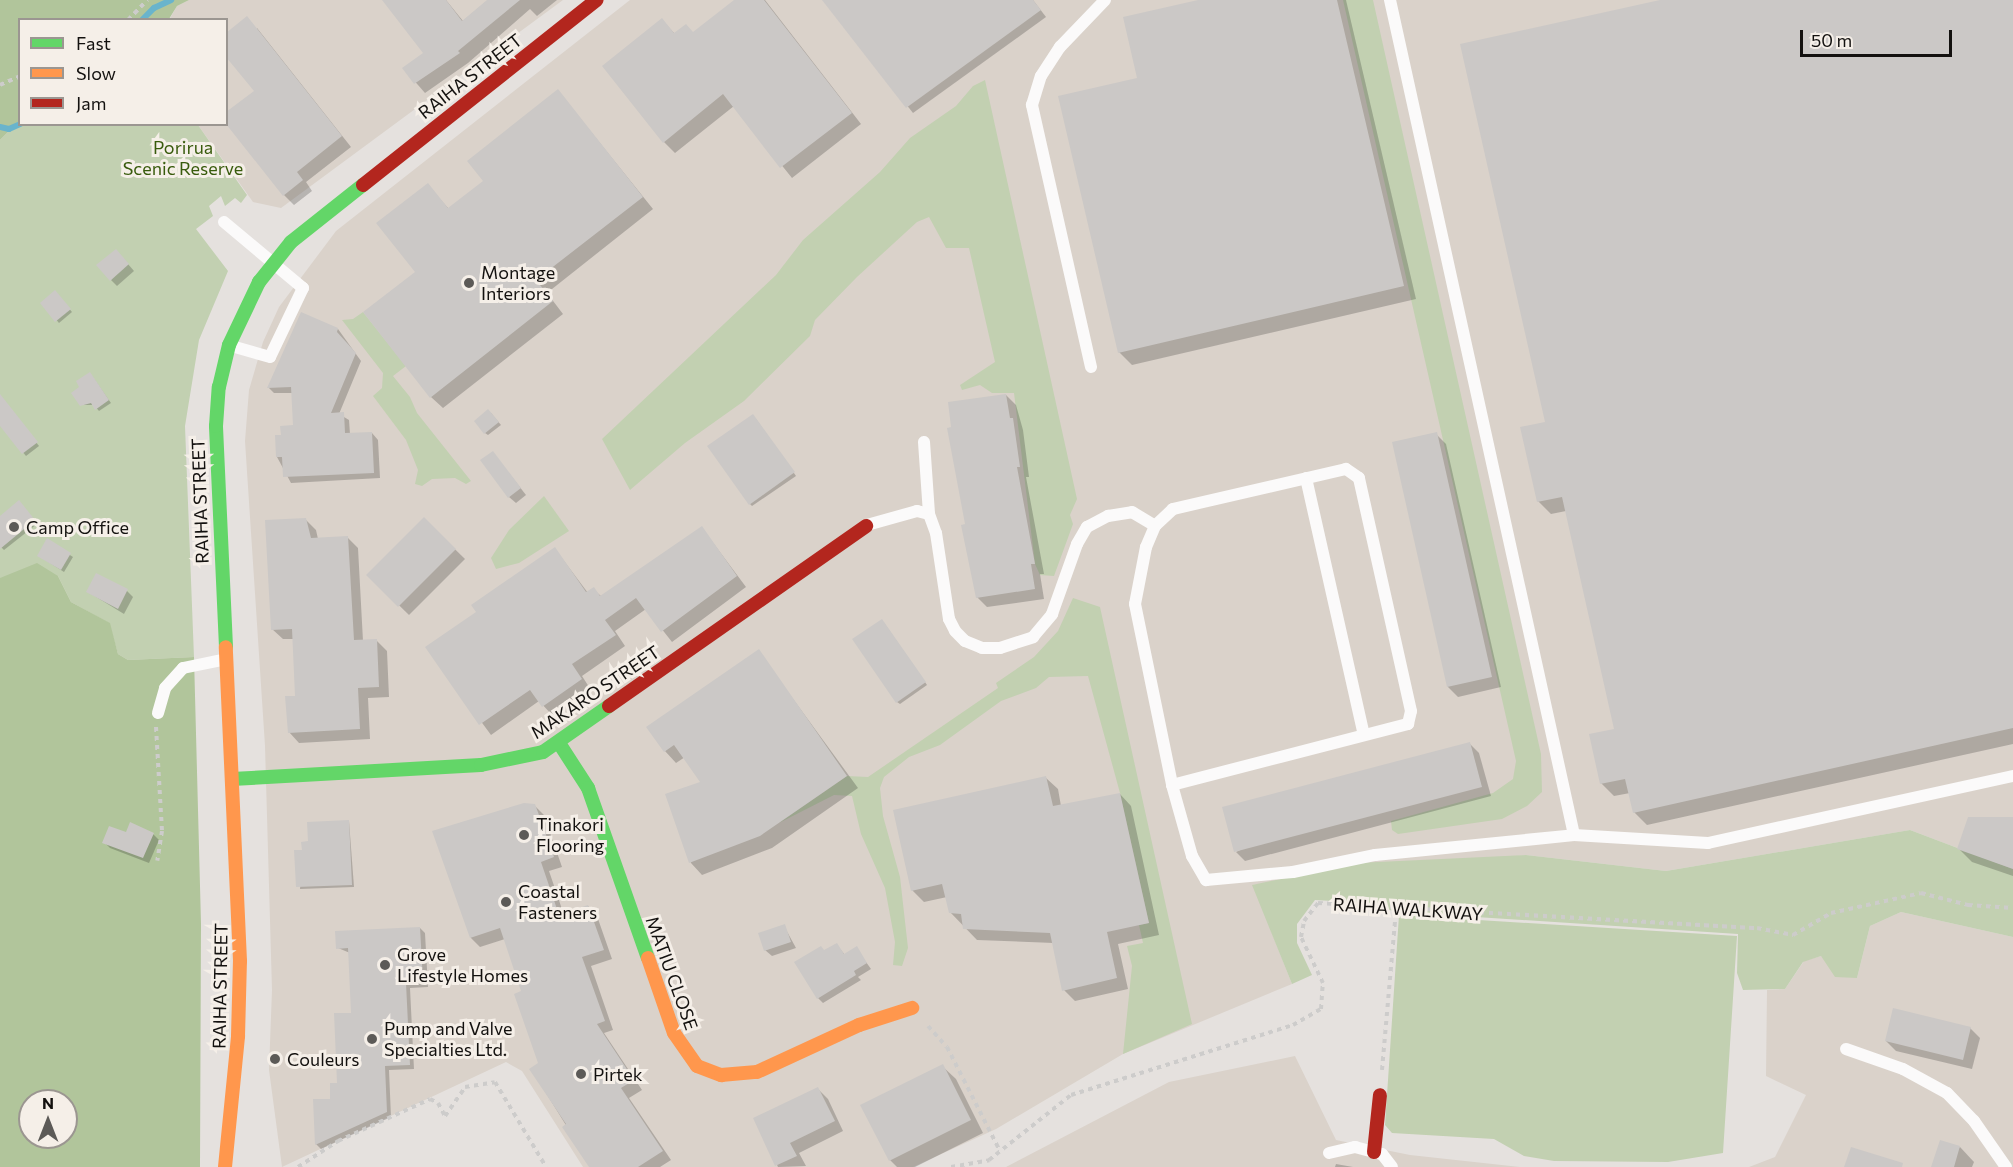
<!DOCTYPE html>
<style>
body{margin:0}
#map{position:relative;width:2013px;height:1167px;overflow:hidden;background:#e5e1de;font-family:Commissioner,sans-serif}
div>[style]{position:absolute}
.built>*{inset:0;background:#dad2ca}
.green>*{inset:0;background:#c2d0b1}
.forest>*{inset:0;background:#b1c59b}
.shadow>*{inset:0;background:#0003}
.stream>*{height:6px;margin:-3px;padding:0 3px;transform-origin:3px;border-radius:3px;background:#69b4cc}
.building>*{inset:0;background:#cbc8c6}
.path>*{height:4px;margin-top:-2px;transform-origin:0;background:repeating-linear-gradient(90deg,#cdcccb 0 4.5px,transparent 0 9px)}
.lane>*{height:12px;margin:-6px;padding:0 6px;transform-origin:6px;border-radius:6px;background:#fbfafa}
.fast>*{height:14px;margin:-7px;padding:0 7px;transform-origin:7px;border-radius:7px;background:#63d668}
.slow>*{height:14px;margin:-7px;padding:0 7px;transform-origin:7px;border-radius:7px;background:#ff974d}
.jam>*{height:14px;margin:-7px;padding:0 7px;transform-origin:7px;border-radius:7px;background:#b3261e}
.dots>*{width:16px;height:16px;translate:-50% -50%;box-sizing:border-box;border:3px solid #f5efe8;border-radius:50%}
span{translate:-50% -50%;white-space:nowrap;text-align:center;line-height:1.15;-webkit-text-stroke:6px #f5efe8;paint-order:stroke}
.street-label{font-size:18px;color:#13110f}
.park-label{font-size:18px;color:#385b0c}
.poi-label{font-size:18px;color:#13110f}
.left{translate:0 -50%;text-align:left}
.legend{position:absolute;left:18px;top:18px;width:210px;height:108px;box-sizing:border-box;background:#f5efe8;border:2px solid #9b9691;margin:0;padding:8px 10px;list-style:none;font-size:18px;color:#13110f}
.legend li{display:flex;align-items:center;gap:12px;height:30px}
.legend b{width:30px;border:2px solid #9b9691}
.north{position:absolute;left:18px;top:1089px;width:60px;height:60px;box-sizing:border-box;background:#f5efe8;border:2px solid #9b9691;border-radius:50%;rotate:0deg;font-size:16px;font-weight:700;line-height:24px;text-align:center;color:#13110f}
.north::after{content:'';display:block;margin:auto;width:21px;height:27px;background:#5c5a57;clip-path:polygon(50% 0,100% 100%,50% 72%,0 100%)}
.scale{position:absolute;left:1800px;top:30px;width:152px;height:27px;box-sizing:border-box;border:3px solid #13110f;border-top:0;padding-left:8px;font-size:18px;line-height:21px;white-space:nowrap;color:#13110f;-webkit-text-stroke:4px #f5efe8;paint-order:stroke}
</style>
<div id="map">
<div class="built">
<i style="clip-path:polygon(189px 0,563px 0,281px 208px,253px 202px,198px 125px,226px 124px,226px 20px,169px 20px,177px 6px)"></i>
<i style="clip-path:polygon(630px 0,2013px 0,2013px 869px,1910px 830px,1666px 871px,1526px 855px,1253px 885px,1292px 984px,1123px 1054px,996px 1129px,913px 1167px,583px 1167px,522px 1071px,506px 1062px,282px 1167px,269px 1070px,272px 990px,265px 746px,245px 441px,249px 390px,263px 342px,279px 307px,336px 231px)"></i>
<i style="clip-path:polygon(1901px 912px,2013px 937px,2013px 1167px,1749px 1167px,1775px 1157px,1806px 1095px,1766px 1076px,1767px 990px,1785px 989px,1804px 961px,1821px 956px,1857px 978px,1870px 926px)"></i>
<i style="clip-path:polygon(1295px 1056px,1336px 1140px,1410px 1155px,1520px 1167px,1006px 1167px,1169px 1082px)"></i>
</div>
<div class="green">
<i style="clip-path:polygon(1343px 0,1373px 0,1541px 754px,1542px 792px,1527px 806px,1502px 819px,1398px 834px,1392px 830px,1391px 821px,1493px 793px,1513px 779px,1516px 761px)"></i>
<i style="clip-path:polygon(985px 80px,1077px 499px,1070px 515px,1073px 524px,1054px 576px,1040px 575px,1035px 564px,1014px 393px,992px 393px,980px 385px,962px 390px,960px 385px,995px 362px,969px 248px,946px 248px,929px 217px,917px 222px,857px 277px,815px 320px,810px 336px,744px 401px,685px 443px,630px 490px,602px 439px,776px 275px,803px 240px,880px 172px,910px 138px,956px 106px,973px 86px)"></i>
<i style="clip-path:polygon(19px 121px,20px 124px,198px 125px,247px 195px,241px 203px,235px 198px,225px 206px,221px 196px,209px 206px,213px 216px,196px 229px,228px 271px,199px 340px,185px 426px,194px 657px,128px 660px,118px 654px,109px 623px,71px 602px,58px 576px,0 578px,0 140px)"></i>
<i style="clip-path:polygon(363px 312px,406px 366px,393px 376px,410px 397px,417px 413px,471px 481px,466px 484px,455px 478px,432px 479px,422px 486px,415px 484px,418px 470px,406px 440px,373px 396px,382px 388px,383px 373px,342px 320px,353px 319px)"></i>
<i style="clip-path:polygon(544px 496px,569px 531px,519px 563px,496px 569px,491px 558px,509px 530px)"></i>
<i style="clip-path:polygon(1073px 598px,1100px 607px,1192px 1024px,1123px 1054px,1132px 966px,1127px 946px,1143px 943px,1139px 925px,1149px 923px,1120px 793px,1088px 676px,1049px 677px,1036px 688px,1001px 701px,940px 745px,909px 757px,884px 777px,880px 788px,883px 816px,900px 877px,908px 948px,902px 966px,893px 965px,895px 942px,885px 888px,861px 834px,852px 796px,834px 795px,779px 823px,847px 776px,868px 777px,998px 688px,996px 683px,1034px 657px,1058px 631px)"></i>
<i style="clip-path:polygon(1910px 830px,2013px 869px,2013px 937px,1901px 912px,1870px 926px,1857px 978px,1835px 977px,1821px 956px,1803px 962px,1785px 989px,1743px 990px,1737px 973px,1738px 934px,1399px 912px,1351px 902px,1315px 900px,1297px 924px,1297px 943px,1312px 975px,1292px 984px,1252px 885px,1357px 863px,1526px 855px,1666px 871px)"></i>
<i style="clip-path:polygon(1399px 915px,1737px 936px,1723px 1153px,1668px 1162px,1554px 1161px,1524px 1156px,1494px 1139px,1392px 1133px,1385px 1125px)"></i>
</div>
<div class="forest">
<i style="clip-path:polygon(0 0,189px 0,177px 6px,169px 19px,20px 20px,19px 121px,0 140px)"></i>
<i style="clip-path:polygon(evenodd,37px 563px,58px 576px,71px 602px,110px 623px,118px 654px,128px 660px,194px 657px,201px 924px,200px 1167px,0 1167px,0 578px,37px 563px,30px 1101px,66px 1101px,66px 1137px,30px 1137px,30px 1101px)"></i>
</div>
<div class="shadow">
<i style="clip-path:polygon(385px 0,446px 0,463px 21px,488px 0,557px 0,537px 16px,530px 9px,468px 63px,425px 93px,404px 69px,425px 53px)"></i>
<i style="clip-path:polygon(737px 0,765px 0,861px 124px,792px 178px,734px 106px,675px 153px,664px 142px,662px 20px,675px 34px,693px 33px)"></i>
<i style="clip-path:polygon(824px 0,1033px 0,1046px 17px,913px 113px)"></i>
<i style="clip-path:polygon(1205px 0,1346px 0,1416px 299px,1132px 365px,1119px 352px,1139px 79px)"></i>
<i style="clip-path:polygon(1666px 0,2013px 0,2013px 744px,1647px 825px,1634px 812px,1630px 793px,1614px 796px,1601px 783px,1616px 730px,1566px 511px,1551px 514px,1538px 501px,1547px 423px)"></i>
<i style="clip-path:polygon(257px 28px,351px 147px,306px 182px,312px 191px,294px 205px,284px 195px,256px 91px)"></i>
<i style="clip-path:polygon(558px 91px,653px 209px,547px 293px,563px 314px,443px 408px,431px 397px,417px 272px,427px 185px,449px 209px,485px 181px)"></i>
<i style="clip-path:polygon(122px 257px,134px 271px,117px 286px,111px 280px)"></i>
<i style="clip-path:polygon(55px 292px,72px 312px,59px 323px,42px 303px)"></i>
<i style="clip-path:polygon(338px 329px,361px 361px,339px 414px,349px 420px,350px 434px,372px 433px,378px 440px,380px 478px,291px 483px,277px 457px,282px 436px,294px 426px,293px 393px,274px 393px,268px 387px)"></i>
<i style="clip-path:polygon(92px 376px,111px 403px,99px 411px,94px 405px,81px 405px)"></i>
<i style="clip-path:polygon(1006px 395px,1016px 405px,1023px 430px,1029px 477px,1026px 477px,1044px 574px,1040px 574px,1044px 599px,987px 607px,977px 597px,953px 428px)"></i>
<i style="clip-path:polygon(0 396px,39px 446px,26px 456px,0 424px)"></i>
<i style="clip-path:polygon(491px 413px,501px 425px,488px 435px,485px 433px)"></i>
<i style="clip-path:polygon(756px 419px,796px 476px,752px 506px,750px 504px)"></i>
<i style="clip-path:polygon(1436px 434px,1446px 444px,1501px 687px,1458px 697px,1448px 687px)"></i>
<i style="clip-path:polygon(493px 453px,526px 495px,516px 503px,509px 497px)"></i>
<i style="clip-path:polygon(21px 505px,37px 524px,4px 550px,0 546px,0 517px)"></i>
<i style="clip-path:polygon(305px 519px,316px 530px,318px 539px,348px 538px,358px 548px,363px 641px,376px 640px,387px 651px,389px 697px,368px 698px,370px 739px,299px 743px,289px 732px,297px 697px,294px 639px,283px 639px,272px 629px)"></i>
<i style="clip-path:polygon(424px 519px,465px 559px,409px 615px,368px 575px)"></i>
<i style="clip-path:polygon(702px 528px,746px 587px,672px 642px,646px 609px,615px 631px,625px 646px,582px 676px,591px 690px,553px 716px,539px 701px,491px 735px,427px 648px,478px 612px,555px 549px,588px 593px,593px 589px,602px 597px)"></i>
<i style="clip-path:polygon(48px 541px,73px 557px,64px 572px,42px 558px)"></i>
<i style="clip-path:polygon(127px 591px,133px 597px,124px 614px,88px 592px)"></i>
<i style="clip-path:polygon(884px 623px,927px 685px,900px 704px,897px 702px)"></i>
<i style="clip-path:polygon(758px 651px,858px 788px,772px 848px,702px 875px,691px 863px,667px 794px,703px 782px,685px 757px,676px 763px,665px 751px)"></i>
<i style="clip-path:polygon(1469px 743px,1479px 753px,1491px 796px,1245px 861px,1236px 852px)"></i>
<i style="clip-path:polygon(1046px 778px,1058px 789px,1061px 806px,1120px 794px,1131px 806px,1159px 935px,1118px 944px,1128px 989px,1075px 1001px,1064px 990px,1054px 943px,977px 940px,950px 912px,947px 897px,924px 902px,912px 890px)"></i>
<i style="clip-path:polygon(535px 806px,544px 815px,562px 867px,549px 871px,564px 915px,588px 906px,597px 916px,612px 959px,591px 966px,613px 1030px,604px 1033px,642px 1090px,629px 1098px,671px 1160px,660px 1167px,592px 1167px,531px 1069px,540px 1064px,523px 992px,505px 939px,480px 947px,471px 938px,434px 832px)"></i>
<i style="clip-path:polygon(2013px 819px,2013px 876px,1972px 862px,1959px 849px)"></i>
<i style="clip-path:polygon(349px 821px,354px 887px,300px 889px,303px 851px,310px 843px)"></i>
<i style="clip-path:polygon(153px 834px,159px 840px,149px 863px,110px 848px,104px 842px)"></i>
<i style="clip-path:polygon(784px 926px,796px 948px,772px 956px,765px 950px)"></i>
<i style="clip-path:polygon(420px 928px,425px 933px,428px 987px,410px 988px,414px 1069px,389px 1070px,391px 1117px,321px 1149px,316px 1144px,339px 1084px,352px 1014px,350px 953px,338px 948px)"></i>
<i style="clip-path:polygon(836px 944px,845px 955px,856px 948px,871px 969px,858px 977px,861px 980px,823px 1003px,818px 998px,824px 952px)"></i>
<i style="clip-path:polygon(1970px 1028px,1980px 1038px,1972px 1069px,1896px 1051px,1886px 1041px)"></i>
<i style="clip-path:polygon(942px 1066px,956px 1079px,983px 1133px,915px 1167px,897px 1167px,890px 1160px)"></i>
<i style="clip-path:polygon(818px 1089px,828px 1099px,843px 1131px,799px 1153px,806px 1166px,778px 1167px,755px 1119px)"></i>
<i style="clip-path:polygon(1960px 1147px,1974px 1162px,1972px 1167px,1933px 1167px)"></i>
<i style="clip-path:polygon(1336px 1164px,1353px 1167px,1335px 1167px)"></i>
</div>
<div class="stream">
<i style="left:142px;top:20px;width:17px;rotate:-45deg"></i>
<i style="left:154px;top:8px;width:19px;rotate:-25deg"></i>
<i style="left:0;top:127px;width:9px;rotate:13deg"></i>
<i style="left:9px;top:129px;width:12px;rotate:-24deg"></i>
</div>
<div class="building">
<i style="clip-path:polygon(382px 0,446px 0,462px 21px,487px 0,520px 0,458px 51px,460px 53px,414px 84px,402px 68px,423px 53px)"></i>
<i style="clip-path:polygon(734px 0,764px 0,852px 113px,780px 168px,723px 94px,663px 143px,602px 66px,662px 18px,674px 33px,686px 24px,693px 32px)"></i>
<i style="clip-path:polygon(822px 0,1033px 0,1041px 10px,906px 108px)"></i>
<i style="clip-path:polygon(1198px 0,1337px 0,1404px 286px,1118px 353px,1058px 96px,1137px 78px,1123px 17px)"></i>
<i style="clip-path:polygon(1660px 0,2013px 0,2013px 728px,1633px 813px,1625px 779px,1600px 784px,1589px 734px,1614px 729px,1562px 497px,1537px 502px,1520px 427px,1545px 422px,1460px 44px)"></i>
<i style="clip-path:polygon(247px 16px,342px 136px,297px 172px,303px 180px,283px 196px,226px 124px,226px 112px,254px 91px,226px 57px,226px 33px)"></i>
<i style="clip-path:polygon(558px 89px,643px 197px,536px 280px,553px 301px,430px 398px,363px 312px,415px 272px,376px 223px,428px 183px,448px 208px,483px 181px,467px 161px)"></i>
<i style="clip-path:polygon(116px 249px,129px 264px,110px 281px,96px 265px)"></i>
<i style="clip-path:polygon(55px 290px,71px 309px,55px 322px,40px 303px)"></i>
<i style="clip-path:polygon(301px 312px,338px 328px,337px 332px,356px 353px,331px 413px,344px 412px,345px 433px,372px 432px,374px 473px,283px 477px,282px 457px,276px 457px,275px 435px,281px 435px,280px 426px,293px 425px,291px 387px,267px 388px)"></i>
<i style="clip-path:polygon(90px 372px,109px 400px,95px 410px,91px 403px,80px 406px,71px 393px,79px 387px,76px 381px)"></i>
<i style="clip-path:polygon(0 394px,38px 442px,22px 454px,0 426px)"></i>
<i style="clip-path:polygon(1006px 394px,1010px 418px,1013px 418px,1020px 467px,1017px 467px,1035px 564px,1031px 564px,1035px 589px,976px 598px,961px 525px,965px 524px,947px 428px,951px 427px,948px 402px)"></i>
<i style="clip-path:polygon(488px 409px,499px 422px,484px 434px,474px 421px)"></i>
<i style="clip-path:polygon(753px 414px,795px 472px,749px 505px,707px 446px)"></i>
<i style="clip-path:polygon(1437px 432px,1492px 677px,1447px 687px,1392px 442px)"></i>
<i style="clip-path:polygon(493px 451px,521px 488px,508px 498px,480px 460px)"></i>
<i style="clip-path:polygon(19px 500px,35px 520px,0 549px,0 516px)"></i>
<i style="clip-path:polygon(424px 517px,456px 549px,398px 607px,366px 575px)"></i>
<i style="clip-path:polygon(306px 518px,311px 538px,348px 536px,354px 640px,377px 639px,379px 687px,358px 688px,360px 729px,288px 733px,285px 696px,295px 696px,292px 629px,271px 630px,265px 520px)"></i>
<i style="clip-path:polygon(702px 526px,737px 576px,661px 632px,636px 598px,605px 620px,616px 635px,572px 664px,582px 679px,542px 707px,530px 690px,479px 725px,425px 647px,476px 612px,471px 605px,555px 547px,586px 592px,594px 587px,600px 596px)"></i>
<i style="clip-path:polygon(47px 538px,71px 553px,61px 570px,37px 556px)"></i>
<i style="clip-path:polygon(96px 573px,128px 589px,118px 609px,86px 592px)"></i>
<i style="clip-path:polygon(882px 619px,926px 682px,896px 703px,852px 639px)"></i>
<i style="clip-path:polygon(759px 649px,847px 776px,760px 836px,689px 863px,665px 794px,700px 782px,674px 745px,664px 752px,646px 727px)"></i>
<i style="clip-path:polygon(1470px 742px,1482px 787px,1234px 852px,1222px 807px)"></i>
<i style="clip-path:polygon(1046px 776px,1053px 806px,1120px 793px,1149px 923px,1107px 932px,1117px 978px,1062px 991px,1050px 933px,963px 929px,961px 914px,949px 913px,942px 884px,911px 891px,893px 810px)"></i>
<i style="clip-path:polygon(524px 803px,535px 804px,554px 857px,541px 862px,559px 915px,588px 905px,604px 950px,582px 957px,605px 1021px,597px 1024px,634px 1080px,621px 1088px,663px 1151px,638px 1167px,589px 1167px,562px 1127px,566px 1124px,529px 1069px,538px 1063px,514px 994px,521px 991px,500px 928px,470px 938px,432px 831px)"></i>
<i style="clip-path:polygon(1968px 817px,2013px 817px,2013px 869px,1957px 849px)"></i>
<i style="clip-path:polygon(349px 820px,352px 885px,296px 887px,294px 850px,302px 850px,301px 842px,308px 841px,307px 822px)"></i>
<i style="clip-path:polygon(130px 822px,154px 833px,143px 858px,102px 843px,109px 826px,126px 832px)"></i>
<i style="clip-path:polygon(785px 924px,791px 942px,764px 951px,758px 933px)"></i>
<i style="clip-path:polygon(420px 927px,423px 982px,406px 983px,410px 1065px,385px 1066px,387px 1112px,315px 1145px,313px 1099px,330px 1099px,330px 1083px,337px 1083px,334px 1013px,351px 1013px,348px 948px,336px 949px,335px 931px)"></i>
<i style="clip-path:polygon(837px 943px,844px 954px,857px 946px,867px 963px,854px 971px,856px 975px,817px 999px,794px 962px,821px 946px,824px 950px)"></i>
<i style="clip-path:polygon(1893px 1008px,1971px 1027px,1963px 1060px,1885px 1041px)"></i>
<i style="clip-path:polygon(943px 1064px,971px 1120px,889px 1161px,860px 1105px)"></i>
<i style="clip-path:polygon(818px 1087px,835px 1121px,790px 1143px,797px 1156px,775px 1166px,753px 1118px)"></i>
<i style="clip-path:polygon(1940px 1140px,1960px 1146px,1954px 1167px,1931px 1167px)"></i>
<i style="clip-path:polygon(1851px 1147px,1903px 1163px,1902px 1167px,1844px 1167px)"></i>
</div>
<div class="path">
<i style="left:128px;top:20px;width:28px;rotate:-46deg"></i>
<i style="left:0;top:85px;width:22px;rotate:-24deg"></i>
<i style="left:156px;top:727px;width:104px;rotate:86.7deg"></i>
<i style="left:162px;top:831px;width:30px;rotate:99deg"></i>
<i style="left:928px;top:1026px;width:28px;rotate:48deg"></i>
<i style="left:947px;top:1047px;width:114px;rotate:63deg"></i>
<i style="left:1382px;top:1070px;width:162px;rotate:-85deg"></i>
<i style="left:298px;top:1167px;width:48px;rotate:-33deg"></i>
<i style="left:338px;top:1141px;width:101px;rotate:-24.5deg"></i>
<i style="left:430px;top:1099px;width:9px;rotate:27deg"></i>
<i style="left:438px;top:1103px;width:15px;rotate:62deg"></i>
<i style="left:445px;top:1116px;width:35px;rotate:-55deg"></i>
<i style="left:465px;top:1087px;width:30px;rotate:-9deg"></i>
<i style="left:495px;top:1082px;width:99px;rotate:59deg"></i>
<i style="left:951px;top:1167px;width:39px;rotate:-10deg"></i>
<i style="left:989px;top:1160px;width:105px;rotate:-38.4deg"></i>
<i style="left:1071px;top:1095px;width:233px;rotate:-17.5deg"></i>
<i style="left:1293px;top:1025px;width:32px;rotate:-30deg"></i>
<i style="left:1321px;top:1009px;width:26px;rotate:-86deg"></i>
<i style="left:1323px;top:983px;width:51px;rotate:-115.6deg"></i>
<i style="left:1301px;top:937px;width:16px;rotate:-79deg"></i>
<i style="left:1304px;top:921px;width:23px;rotate:-52deg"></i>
<i style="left:1318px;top:903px;width:440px;rotate:3.3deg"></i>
<i style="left:1757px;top:928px;width:37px;rotate:11deg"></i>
<i style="left:1793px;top:935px;width:44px;rotate:-30.1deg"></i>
<i style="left:1831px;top:913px;width:92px;rotate:-12.5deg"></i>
<i style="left:1921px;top:893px;width:49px;rotate:14.3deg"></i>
<i style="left:1968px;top:905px;width:45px;rotate:3.8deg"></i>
</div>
<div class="lane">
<i style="left:1390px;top:0;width:855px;rotate:77.57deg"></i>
<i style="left:224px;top:222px;width:103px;rotate:39.9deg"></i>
<i style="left:303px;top:288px;width:76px;rotate:115.6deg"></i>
<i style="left:270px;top:357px;width:41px;rotate:-164.2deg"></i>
<i style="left:1091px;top:367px;width:269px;rotate:-102.7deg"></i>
<i style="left:1032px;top:105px;width:30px;rotate:-73deg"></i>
<i style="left:1041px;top:76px;width:35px;rotate:-57deg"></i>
<i style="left:1060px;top:47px;width:65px;rotate:-46.2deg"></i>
<i style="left:924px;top:442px;width:72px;rotate:86deg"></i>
<i style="left:1306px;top:478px;width:263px;rotate:77.3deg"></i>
<i style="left:867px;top:525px;width:52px;rotate:-15.6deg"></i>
<i style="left:917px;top:511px;width:12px;rotate:14deg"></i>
<i style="left:929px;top:514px;width:20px;rotate:70deg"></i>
<i style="left:936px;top:533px;width:87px;rotate:81.4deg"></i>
<i style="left:949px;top:619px;width:13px;rotate:63deg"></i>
<i style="left:955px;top:631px;width:14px;rotate:45deg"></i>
<i style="left:965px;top:641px;width:18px;rotate:22deg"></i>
<i style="left:982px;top:648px;width:18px"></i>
<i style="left:1000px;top:648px;width:35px;rotate:-18deg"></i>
<i style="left:1033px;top:637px;width:30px;rotate:-50deg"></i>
<i style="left:1052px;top:614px;width:74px;rotate:-70.3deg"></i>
<i style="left:1077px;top:544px;width:20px;rotate:-60deg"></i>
<i style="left:1087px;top:527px;width:24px;rotate:-28deg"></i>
<i style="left:1108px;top:516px;width:24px;rotate:-9deg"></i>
<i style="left:1132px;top:512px;width:27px;rotate:31deg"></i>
<i style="left:158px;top:713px;width:26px;rotate:-74deg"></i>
<i style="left:165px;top:688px;width:27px;rotate:-48deg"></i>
<i style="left:183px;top:668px;width:44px;rotate:-11.8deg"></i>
<i style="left:1172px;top:785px;width:244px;rotate:-14.5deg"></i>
<i style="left:1408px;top:724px;width:13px;rotate:-77deg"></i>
<i style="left:1411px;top:711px;width:239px;rotate:-102.6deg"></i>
<i style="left:1359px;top:478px;width:16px;rotate:-145deg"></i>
<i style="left:1346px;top:469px;width:178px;rotate:167deg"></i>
<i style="left:1173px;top:509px;width:25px;rotate:137deg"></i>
<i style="left:1155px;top:526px;width:23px;rotate:113deg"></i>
<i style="left:1146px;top:547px;width:58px;rotate:100.9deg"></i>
<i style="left:1135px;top:604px;width:185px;rotate:78.4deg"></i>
<i style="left:1172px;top:785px;width:74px;rotate:74.3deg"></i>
<i style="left:1192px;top:856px;width:28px;rotate:60deg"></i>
<i style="left:1206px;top:880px;width:87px;rotate:-5.3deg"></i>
<i style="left:1293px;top:872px;width:84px;rotate:-11.7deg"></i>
<i style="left:1375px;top:855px;width:200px;rotate:-5.7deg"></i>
<i style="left:1574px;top:835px;width:134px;rotate:3.4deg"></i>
<i style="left:1708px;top:843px;width:312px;rotate:-12.4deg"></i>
<i style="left:1846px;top:1049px;width:60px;rotate:19.3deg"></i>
<i style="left:1903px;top:1069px;width:50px;rotate:28.6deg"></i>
<i style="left:1947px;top:1093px;width:39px;rotate:46deg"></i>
<i style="left:1974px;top:1121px;width:56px;rotate:55.2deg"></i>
<i style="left:1329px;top:1153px;width:27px;rotate:-13deg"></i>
<i style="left:1355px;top:1147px;width:28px;rotate:15deg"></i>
<i style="left:1382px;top:1154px;width:16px;rotate:52deg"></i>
</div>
<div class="fast">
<i style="left:226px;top:647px;width:221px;rotate:-92.6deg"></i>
<i style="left:216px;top:426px;width:39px;rotate:-86deg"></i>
<i style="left:219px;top:387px;width:43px;rotate:-76.6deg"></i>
<i style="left:229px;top:345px;width:70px;rotate:-64.5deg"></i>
<i style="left:259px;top:282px;width:51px;rotate:-51.3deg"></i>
<i style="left:291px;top:242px;width:92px;rotate:-38.4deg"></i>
<i style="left:559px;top:743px;width:54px;rotate:57.2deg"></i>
<i style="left:588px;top:788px;width:180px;rotate:70.6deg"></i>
<i style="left:232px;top:779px;width:249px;rotate:-3.2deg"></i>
<i style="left:481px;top:765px;width:63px;rotate:-11.8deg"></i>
<i style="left:543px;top:752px;width:80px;rotate:-34.9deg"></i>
</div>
<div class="slow">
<i style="left:648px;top:958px;width:79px;rotate:70.9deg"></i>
<i style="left:674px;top:1033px;width:40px;rotate:55.1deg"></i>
<i style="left:697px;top:1066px;width:26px;rotate:21deg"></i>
<i style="left:721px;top:1075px;width:36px;rotate:-5deg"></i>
<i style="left:757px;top:1072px;width:112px;rotate:-24.7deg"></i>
<i style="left:859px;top:1025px;width:56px;rotate:-17.8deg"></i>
<i style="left:225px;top:1167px;width:132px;rotate:-84.3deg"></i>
<i style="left:238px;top:1036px;width:75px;rotate:-88.5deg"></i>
<i style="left:240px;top:961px;width:314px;rotate:-92.6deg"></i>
</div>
<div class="jam">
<i style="left:363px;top:185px;width:298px;rotate:-38.4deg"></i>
<i style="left:609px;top:706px;width:314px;rotate:-35deg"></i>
<i style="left:1374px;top:1152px;width:57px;rotate:-84deg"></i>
</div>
<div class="dots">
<i style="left:469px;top:283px;background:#5c5a57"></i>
<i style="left:14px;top:527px;background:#5c5a57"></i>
<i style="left:524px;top:835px;background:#5c5a57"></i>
<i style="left:506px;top:902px;background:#5c5a57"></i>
<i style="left:385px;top:965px;background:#5c5a57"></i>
<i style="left:372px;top:1039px;background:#5c5a57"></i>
<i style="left:275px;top:1059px;background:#5c5a57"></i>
<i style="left:581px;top:1074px;background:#5c5a57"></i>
</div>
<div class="street-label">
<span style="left:470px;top:76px;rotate:-38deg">RAIHA STREET</span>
<span style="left:200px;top:501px;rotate:-92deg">RAIHA STREET</span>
<span style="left:595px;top:692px;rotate:-34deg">MAKARO STREET</span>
<span style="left:1408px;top:909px;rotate:4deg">RAIHA WALKWAY</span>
<span style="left:672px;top:973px;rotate:70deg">MATIU CLOSE</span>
<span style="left:220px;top:986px;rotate:-89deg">RAIHA STREET</span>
</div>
<div class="park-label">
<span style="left:183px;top:158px">Porirua<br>Scenic Reserve</span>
</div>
<div class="poi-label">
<span class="left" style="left:481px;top:283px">Montage<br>Interiors</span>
<span class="left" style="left:26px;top:527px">Camp Office</span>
<span class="left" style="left:536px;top:835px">Tinakori<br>Flooring</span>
<span class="left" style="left:518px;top:902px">Coastal<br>Fasteners</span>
<span class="left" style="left:397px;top:965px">Grove<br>Lifestyle Homes</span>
<span class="left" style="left:384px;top:1039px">Pump and Valve<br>Specialties Ltd.</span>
<span class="left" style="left:287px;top:1059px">Couleurs</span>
<span class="left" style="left:593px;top:1074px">Pirtek</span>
</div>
<ul class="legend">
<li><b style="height:8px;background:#63d668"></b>Fast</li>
<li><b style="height:8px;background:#ff974d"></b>Slow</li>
<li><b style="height:8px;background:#b3261e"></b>Jam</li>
</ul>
<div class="north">N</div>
<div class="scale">50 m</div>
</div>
